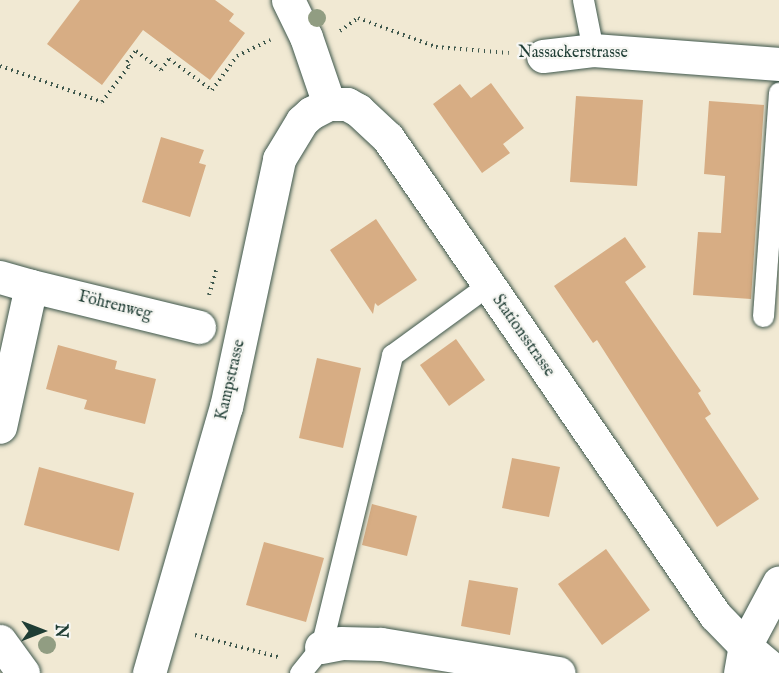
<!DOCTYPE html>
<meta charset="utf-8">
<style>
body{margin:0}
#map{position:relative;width:779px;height:673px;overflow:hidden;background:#f1e9d3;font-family:"IM FELL English",serif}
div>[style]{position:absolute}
.building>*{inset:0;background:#d7ad84}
.path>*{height:4px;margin-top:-2px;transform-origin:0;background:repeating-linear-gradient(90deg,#3e574c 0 1.5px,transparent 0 6px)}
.roads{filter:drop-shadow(0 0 2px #3e574c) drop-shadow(0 0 2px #3e574c)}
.service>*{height:21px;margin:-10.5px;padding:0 10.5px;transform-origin:10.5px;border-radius:10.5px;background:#fff}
.minor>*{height:33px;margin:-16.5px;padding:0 16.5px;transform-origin:16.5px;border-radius:16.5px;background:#fff}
.trees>*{width:18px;height:18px;margin:-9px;border-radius:50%;background:#919d82}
span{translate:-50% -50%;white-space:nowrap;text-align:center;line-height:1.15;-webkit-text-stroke:4.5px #f6f6f2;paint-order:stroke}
.street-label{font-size:16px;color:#1f3d34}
.north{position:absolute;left:12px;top:601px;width:60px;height:60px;-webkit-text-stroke:4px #f6f6f2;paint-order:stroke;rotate:90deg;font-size:16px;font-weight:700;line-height:24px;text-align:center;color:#1f3d34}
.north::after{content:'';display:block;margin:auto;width:21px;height:27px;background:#1f3d34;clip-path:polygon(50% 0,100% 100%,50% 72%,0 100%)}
</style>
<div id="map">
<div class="building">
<i style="clip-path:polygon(80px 0,215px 0,234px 14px,229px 21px,245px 33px,210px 80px,143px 30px,102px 85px,47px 44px)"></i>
<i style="clip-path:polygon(491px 83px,524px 128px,503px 144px,510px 153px,482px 173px,433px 104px,460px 84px,471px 98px)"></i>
<i style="clip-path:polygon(576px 96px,643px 100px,637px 186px,570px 182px)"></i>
<i style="clip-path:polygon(709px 101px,764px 105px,751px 299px,693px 295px,698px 232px,721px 233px,725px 176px,704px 174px)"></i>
<i style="clip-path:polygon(161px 137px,204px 150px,199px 163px,206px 165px,190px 217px,142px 202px)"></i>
<i style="clip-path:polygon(376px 219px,417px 280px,378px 306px,375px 303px,373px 314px,330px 250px)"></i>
<i style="clip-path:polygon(625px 237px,646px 267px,625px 282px,701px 391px,698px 393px,711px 414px,705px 418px,759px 499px,717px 527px,597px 340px,593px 343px,554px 286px)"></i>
<i style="clip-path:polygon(456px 339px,485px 380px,449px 406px,420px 365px)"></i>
<i style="clip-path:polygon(58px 345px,117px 361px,115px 369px,156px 379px,145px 424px,84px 409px,87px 400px,46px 389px)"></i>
<i style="clip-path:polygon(317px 358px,361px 368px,343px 448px,299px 438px)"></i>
<i style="clip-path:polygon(512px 458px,560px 467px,549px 517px,502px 508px)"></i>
<i style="clip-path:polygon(39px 467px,134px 493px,119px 551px,24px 525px)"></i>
<i style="clip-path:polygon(372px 504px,417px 516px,407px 556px,362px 545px)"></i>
<i style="clip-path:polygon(264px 542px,324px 558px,306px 622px,246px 605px)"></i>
<i style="clip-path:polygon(606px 549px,650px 610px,602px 645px,558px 584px)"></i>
<i style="clip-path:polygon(469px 580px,518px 588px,510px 635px,461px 626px)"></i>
</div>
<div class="path">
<i style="left:340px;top:31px;width:22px;rotate:-36deg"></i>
<i style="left:358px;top:18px;width:83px;rotate:20.4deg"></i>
<i style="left:436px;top:47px;width:73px;rotate:4.7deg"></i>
<i style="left:0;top:66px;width:108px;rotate:19.4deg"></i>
<i style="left:102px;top:102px;width:45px;rotate:-53.1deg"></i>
<i style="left:129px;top:66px;width:4px;rotate:-117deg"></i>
<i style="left:127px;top:62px;width:14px;rotate:-51deg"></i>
<i style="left:136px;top:51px;width:31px;rotate:37deg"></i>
<i style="left:161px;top:70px;width:14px;rotate:-54deg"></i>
<i style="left:169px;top:59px;width:53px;rotate:35.8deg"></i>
<i style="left:212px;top:90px;width:42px;rotate:-53.7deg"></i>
<i style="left:237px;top:56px;width:37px;rotate:-26deg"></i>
<i style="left:209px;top:295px;width:26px;rotate:-74deg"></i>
<i style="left:195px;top:635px;width:86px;rotate:14.8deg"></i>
</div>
<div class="roads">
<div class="service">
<i style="left:583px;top:0;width:51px;rotate:78.7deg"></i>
<i style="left:763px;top:316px;width:224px;rotate:-85.9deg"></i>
<i style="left:300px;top:673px;width:33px;rotate:-51deg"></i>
<i style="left:321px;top:647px;width:301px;rotate:-76.3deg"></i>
<i style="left:392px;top:355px;width:119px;rotate:-36.1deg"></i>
</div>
<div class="minor">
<i style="left:288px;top:0;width:41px;rotate:64.1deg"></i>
<i style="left:306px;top:37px;width:71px;rotate:71.1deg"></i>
<i style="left:543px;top:56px;width:50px;rotate:-6.8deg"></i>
<i style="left:593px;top:50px;width:187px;rotate:4.3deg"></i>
<i style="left:0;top:277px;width:32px;rotate:16deg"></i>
<i style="left:31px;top:286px;width:144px;rotate:102.4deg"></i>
<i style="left:31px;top:286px;width:173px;rotate:13.7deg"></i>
<i style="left:0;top:641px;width:39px;rotate:54deg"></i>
<i style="left:321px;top:647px;width:20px;rotate:-11deg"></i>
<i style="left:341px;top:643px;width:40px;rotate:1.4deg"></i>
<i style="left:381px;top:644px;width:180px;rotate:9.3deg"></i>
<i style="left:149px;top:673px;width:277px;rotate:-73.9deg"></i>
<i style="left:226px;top:407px;width:254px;rotate:-77.9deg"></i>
<i style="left:279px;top:159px;width:44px;rotate:-58.8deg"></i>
<i style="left:302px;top:121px;width:12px;rotate:-42deg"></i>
<i style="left:311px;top:113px;width:20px;rotate:-27deg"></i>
<i style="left:329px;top:104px;width:18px"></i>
<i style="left:347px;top:104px;width:13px;rotate:29deg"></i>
<i style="left:358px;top:110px;width:41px;rotate:43deg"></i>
<i style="left:388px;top:138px;width:578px;rotate:55.57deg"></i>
<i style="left:715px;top:615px;width:43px;rotate:45.9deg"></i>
<i style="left:745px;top:646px;width:42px;rotate:40.2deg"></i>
<i style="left:740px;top:673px;width:27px;rotate:-80deg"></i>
<i style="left:745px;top:646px;width:72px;rotate:-62deg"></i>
</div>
</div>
<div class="trees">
<i style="left:317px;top:18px"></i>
<i style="left:47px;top:645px"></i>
</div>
<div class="street-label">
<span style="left:573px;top:53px">Nassackerstrasse</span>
<span style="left:115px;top:306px;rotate:14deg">Föhrenweg</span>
<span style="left:523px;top:336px;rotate:55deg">Stationsstrasse</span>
<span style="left:231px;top:380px;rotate:-77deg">Kampstrasse</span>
</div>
<div class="north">N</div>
</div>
